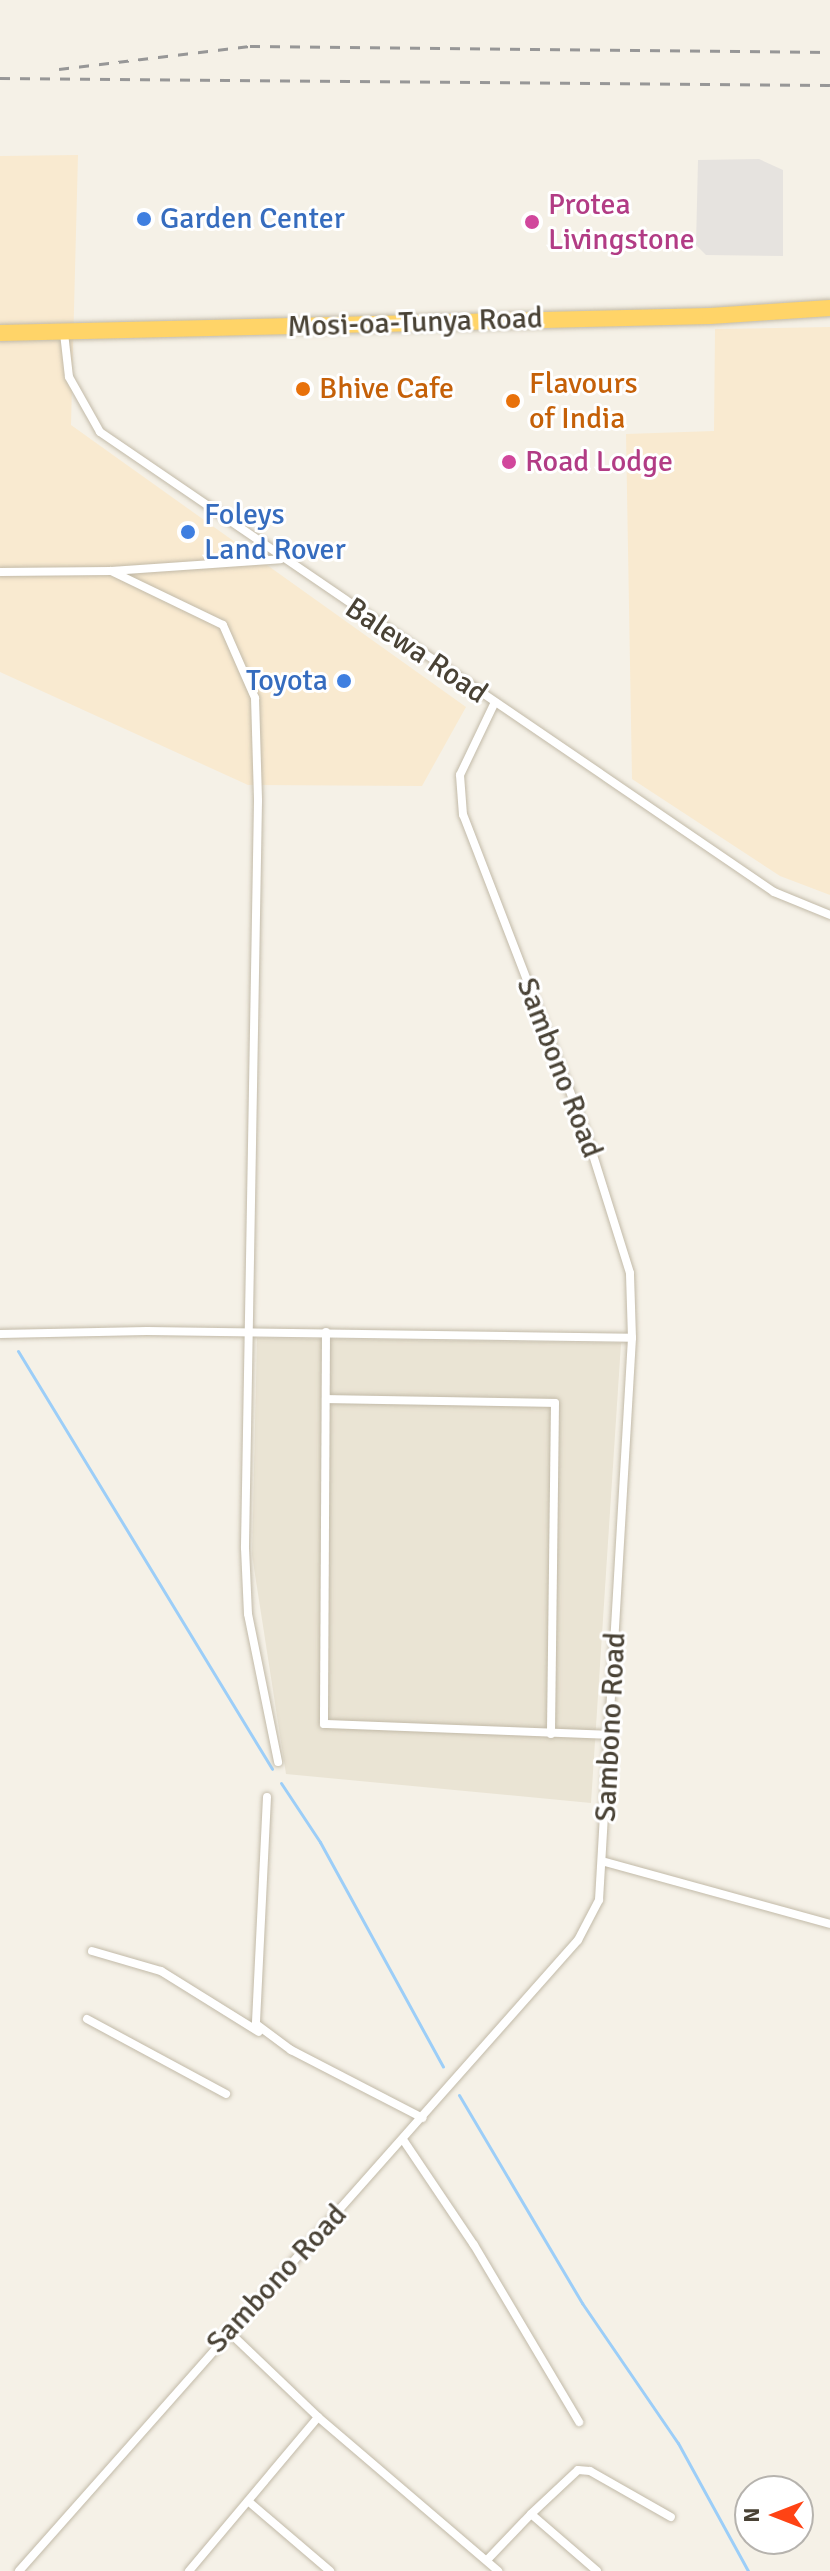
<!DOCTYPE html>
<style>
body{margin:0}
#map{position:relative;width:830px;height:2571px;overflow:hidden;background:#f5f1e7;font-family:Signika,sans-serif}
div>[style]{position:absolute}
.residential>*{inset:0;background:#eae4d4}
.commercial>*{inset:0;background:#f9ead0}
.parking>*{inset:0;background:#e6e3df}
.stream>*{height:3px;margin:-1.5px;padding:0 1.5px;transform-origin:1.5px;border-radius:1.5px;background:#9ccef8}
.roads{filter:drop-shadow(0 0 2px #c2baa8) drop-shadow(0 0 2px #c2baa8)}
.street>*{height:8px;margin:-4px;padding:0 4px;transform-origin:4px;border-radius:4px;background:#fff}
.highway>*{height:16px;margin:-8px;padding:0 8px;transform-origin:8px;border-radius:8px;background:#ffd468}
.rail>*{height:3px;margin-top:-1.5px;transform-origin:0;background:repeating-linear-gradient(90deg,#979797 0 10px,transparent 0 20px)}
.dots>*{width:22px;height:22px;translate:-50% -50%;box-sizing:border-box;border:4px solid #fff;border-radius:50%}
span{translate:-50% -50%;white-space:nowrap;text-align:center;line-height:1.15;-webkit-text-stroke:6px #fff;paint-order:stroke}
.hotel-label{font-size:30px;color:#b23c85}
.left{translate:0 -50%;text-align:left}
.shop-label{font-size:30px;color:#366cbe}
.right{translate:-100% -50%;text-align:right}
.street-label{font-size:30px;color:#494235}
.food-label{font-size:30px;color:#c56008}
.north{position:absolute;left:734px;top:2475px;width:80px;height:80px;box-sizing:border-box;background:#fff;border:2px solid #b6b3ae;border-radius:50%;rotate:270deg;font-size:22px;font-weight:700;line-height:32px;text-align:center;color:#494235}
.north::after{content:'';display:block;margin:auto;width:28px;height:36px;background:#ff4314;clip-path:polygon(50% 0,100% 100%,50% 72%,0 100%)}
</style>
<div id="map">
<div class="residential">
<i style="clip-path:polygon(257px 1338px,621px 1343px,591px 1803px,286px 1774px,252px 1555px)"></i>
</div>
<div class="commercial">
<i style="clip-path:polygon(78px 155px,71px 425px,466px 707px,422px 786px,248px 785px,0 672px,0 156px)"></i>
<i style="clip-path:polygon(830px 327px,830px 895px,780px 876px,632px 779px,626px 434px,714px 431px,715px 329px)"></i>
</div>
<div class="parking">
<i style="clip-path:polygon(759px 159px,783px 170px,783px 256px,706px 255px,696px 245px,698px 160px)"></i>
</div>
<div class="stream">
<i style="left:18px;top:1351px;width:489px;rotate:58.7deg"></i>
<i style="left:281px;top:1783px;width:71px;rotate:56.5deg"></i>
<i style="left:320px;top:1842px;width:256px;rotate:61.3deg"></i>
<i style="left:459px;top:2095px;width:242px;rotate:59.4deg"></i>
<i style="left:582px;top:2303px;width:170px;rotate:55.6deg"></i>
<i style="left:678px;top:2443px;width:146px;rotate:61.3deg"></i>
</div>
<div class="roads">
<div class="street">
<i style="left:64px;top:333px;width:44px;rotate:83.5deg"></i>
<i style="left:69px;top:377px;width:63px;rotate:60.6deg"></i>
<i style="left:100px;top:432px;width:816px;rotate:34.31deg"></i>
<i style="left:774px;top:892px;width:61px;rotate:22.3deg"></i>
<i style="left:111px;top:571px;width:124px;rotate:25.7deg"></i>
<i style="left:223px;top:625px;width:80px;rotate:66.3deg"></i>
<i style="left:255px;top:698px;width:103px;rotate:88.3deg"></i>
<i style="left:258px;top:801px;width:747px;rotate:91deg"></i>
<i style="left:245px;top:1548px;width:66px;rotate:87.4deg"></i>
<i style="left:248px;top:1614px;width:151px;rotate:78.5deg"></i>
<i style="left:0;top:572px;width:111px;rotate:-0.5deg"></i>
<i style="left:111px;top:571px;width:170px;rotate:-4deg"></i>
<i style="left:326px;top:1332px;width:392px;rotate:90.3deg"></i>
<i style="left:324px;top:1724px;width:285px;rotate:2.2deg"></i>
<i style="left:0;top:1334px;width:147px;rotate:-1.2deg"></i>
<i style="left:147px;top:1331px;width:485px;rotate:0.8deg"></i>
<i style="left:327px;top:1399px;width:228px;rotate:1deg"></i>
<i style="left:555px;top:1403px;width:331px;rotate:90.7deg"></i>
<i style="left:267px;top:1797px;width:227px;rotate:92.8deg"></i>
<i style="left:256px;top:2024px;width:44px;rotate:36.6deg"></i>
<i style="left:291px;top:2050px;width:148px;rotate:27.3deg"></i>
<i style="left:605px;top:1862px;width:233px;rotate:15.4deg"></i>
<i style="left:92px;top:1951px;width:72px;rotate:16.2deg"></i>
<i style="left:161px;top:1971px;width:115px;rotate:31.9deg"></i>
<i style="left:87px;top:2019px;width:158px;rotate:28.3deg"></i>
<i style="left:404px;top:2141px;width:125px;rotate:56.1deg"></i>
<i style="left:474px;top:2245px;width:206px;rotate:59.3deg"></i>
<i style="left:228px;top:2331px;width:124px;rotate:43.7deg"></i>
<i style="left:318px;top:2417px;width:237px;rotate:40.5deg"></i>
<i style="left:248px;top:2501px;width:108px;rotate:40.5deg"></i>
<i style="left:531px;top:2514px;width:64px;rotate:-43.1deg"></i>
<i style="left:578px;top:2470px;width:12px;rotate:5deg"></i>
<i style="left:590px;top:2471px;width:93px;rotate:29.6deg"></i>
<i style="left:488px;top:2559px;width:62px;rotate:-46.3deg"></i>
<i style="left:531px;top:2514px;width:87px;rotate:40.8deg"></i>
<i style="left:19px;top:2571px;width:843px;rotate:-48.46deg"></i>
<i style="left:578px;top:1940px;width:45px;rotate:-62.3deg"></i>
<i style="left:599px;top:1900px;width:563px;rotate:-86.64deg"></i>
<i style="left:632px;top:1338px;width:65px;rotate:-91.8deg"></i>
<i style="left:630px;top:1273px;width:147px;rotate:-107.4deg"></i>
<i style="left:586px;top:1133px;width:341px;rotate:-111.1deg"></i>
<i style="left:463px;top:815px;width:40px;rotate:-94.3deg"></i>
<i style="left:460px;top:775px;width:79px;rotate:-64.4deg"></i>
<i style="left:189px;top:2571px;width:201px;rotate:-50deg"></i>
</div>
<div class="highway">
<i style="left:0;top:333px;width:710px;rotate:-1.37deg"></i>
<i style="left:710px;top:316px;width:120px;rotate:-3.8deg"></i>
</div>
</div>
<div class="rail">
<i style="left:59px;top:69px;width:192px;rotate:-6.9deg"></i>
<i style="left:250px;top:46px;width:580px;rotate:0.59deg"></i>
<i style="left:0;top:78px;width:830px;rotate:0.48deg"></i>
</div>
<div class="dots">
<i style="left:144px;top:219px;background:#3f7fe0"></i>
<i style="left:532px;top:222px;background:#d1479c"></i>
<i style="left:303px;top:389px;background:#e8710a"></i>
<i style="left:513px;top:401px;background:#e8710a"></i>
<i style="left:509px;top:462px;background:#d1479c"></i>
<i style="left:188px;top:532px;background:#3f7fe0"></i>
<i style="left:344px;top:681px;background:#3f7fe0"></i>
</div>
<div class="hotel-label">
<span class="left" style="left:548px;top:222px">Protea<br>Livingstone</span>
<span class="left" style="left:525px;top:462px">Road Lodge</span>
</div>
<div class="shop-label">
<span class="left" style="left:160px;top:219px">Garden Center</span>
<span class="left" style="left:204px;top:532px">Foleys<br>Land Rover</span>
<span class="right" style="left:328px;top:681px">Toyota</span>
</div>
<div class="street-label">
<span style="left:415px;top:323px;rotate:-2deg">Mosi-oa-Tunya Road</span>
<span style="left:416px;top:651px;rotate:34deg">Balewa Road</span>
<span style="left:559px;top:1068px;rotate:69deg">Sambono Road</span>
<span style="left:611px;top:1727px;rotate:-87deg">Sambono Road</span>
<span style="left:277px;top:2279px;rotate:-47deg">Sambono Road</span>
</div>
<div class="food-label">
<span class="left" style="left:529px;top:401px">Flavours<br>of India</span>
<span class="left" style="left:319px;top:389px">Bhive Cafe</span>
</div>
<div class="north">N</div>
</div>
